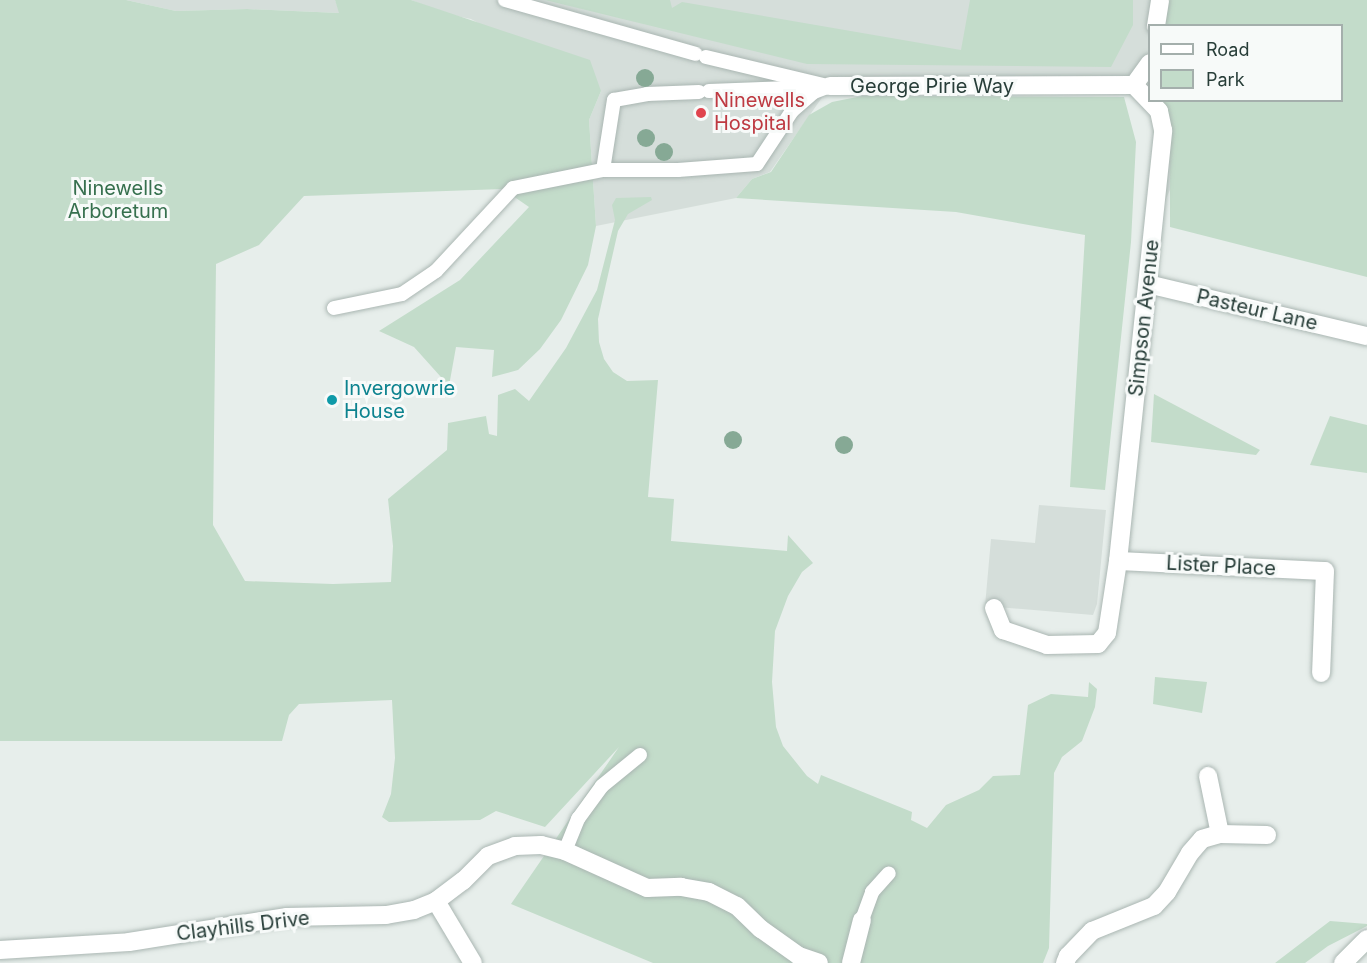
<!DOCTYPE html>
<style>
body{margin:0}
#map{position:relative;width:1367px;height:963px;overflow:hidden;background:#e7eeeb;font-family:Inter,sans-serif}
div>[style]{position:absolute}
.built>*{inset:0;background:#d5deda}
.green>*{inset:0;background:#c3dcca}
.roads{filter:drop-shadow(0 0 2px #aab6b2) drop-shadow(0 0 2px #aab6b2)}
.service>*{height:14px;margin:-7px;padding:0 7px;transform-origin:7px;border-radius:7px;background:#fff}
.minor>*{height:18px;margin:-9px;padding:0 9px;transform-origin:9px;border-radius:9px;background:#fff}
.tertiary>*{height:18px;margin:-9px;padding:0 9px;transform-origin:9px;border-radius:9px;background:#fff}
.trees>*{width:18px;height:18px;margin:-9px;border-radius:50%;background:#86a995}
.dots>*{width:16px;height:16px;translate:-50% -50%;box-sizing:border-box;border:3px solid #f7faf9;border-radius:50%}
span{translate:-50% -50%;white-space:nowrap;text-align:center;line-height:1.15;-webkit-text-stroke:6px #f7faf9;paint-order:stroke}
.street-label{font-size:20px;color:#283e39}
.health-label{font-size:20px;color:#be3a42}
.left{translate:0 -50%;text-align:left}
.park-label{font-size:20px;color:#36704e}
.culture-label{font-size:20px;color:#0d838f}
.legend{position:absolute;left:1148px;top:24px;width:195px;height:78px;box-sizing:border-box;background:#f7faf9;border:2px solid #a4afac;margin:0;padding:8px 10px;list-style:none;font-size:18px;color:#283e39}
.legend li{display:flex;align-items:center;gap:12px;height:30px}
.legend b{width:30px;border:2px solid #a4afac}
</style>
<div id="map">
<div class="built">
<i style="clip-path:polygon(126px 0,335px 0,340px 13px,247px 9px,176px 11px)"></i>
<i style="clip-path:polygon(evenodd,411px 0,1367px 0,1367px 193px,1171px 187px,1155px 226px,1163px 130px,1134px 85px,830px 86px,770px 172px,752px 179px,736px 198px,596px 226px,589px 120px,601px 91px,471px 19px,447px 14px,411px 0,1150px 26px,1342px 26px,1342px 100px,1150px 100px,1150px 26px)"></i>
<i style="clip-path:polygon(1039px 505px,1106px 510px,1097px 604px,1093px 615px,985px 606px,991px 539px,1035px 543px)"></i>
</div>
<div class="green">
<i style="clip-path:polygon(0 0,126px 0,176px 11px,247px 9px,339px 13px,335px 0,411px 0,590px 60px,601px 91px,589px 120px,596px 226px,588px 265px,561px 320px,540px 349px,518px 370px,492px 377px,494px 350px,456px 347px,449px 386px,414px 347px,379px 331px,460px 280px,529px 207px,503px 189px,304px 196px,259px 245px,216px 264px,213px 525px,245px 581px,333px 584px,391px 582px,393px 546px,388px 499px,447px 450px,448px 423px,486px 416px,489px 434px,497px 436px,498px 395px,515px 389px,529px 401px,566px 348px,597px 290px,615px 220px,612px 205px,616px 198px,651px 197px,652px 200px,628px 214px,618px 231px,598px 319px,599px 342px,604px 359px,613px 372px,627px 381px,658px 380px,648px 497px,674px 499px,671px 541px,787px 551px,788px 535px,813px 563px,802px 572px,788px 596px,775px 631px,772px 682px,776px 727px,783px 746px,807px 776px,818px 784px,821px 775px,912px 812px,911px 820px,927px 828px,946px 805px,979px 790px,993px 776px,1020px 775px,1028px 705px,1051px 694px,1088px 697px,1089px 682px,1097px 689px,1095px 707px,1082px 741px,1062px 757px,1054px 773px,1049px 948px,1043px 963px,653px 963px,511px 904px,619px 747px,545px 827px,496px 811px,480px 820px,389px 822px,382px 817px,391px 794px,395px 758px,392px 700px,299px 704px,289px 715px,282px 741px,0 741px)"></i>
<i style="clip-path:polygon(545px 0,670px 0,672px 8px,682px 2px,961px 50px,970px 0,1133px 0,1133px 25px,1111px 67px,807px 64px)"></i>
<i style="clip-path:polygon(1164px 0,1367px 0,1367px 277px,1170px 227px,1170px 119px,1159px 101px,1342px 100px,1342px 26px,1159px 25px)"></i>
<i style="clip-path:polygon(862px 96px,1124px 97px,1136px 142px,1131px 242px,1105px 490px,1070px 487px,1085px 235px,956px 212px,736px 198px,752px 179px,771px 172px,809px 115px,832px 102px)"></i>
<i style="clip-path:polygon(1154px 394px,1260px 450px,1256px 455px,1151px 442px)"></i>
<i style="clip-path:polygon(1330px 416px,1367px 425px,1367px 473px,1310px 465px)"></i>
<i style="clip-path:polygon(1155px 677px,1207px 682px,1202px 713px,1153px 704px)"></i>
<i style="clip-path:polygon(1330px 921px,1367px 924px,1367px 926px,1328px 946px,1305px 963px,1275px 963px)"></i>
</div>
<div class="roads">
<div class="service">
<i style="left:505px;top:0;width:198px;rotate:15.8deg"></i>
<i style="left:706px;top:57px;width:125px;rotate:13.4deg"></i>
<i style="left:709px;top:91px;width:107px;rotate:-2.1deg"></i>
<i style="left:603px;top:170px;width:75px"></i>
<i style="left:678px;top:170px;width:79px;rotate:-4.3deg"></i>
<i style="left:757px;top:164px;width:64px;rotate:-56.6deg"></i>
<i style="left:792px;top:111px;width:29px;rotate:-41deg"></i>
<i style="left:814px;top:92px;width:17px;rotate:-21deg"></i>
<i style="left:334px;top:308px;width:69px;rotate:-11.6deg"></i>
<i style="left:402px;top:294px;width:41px;rotate:-34.1deg"></i>
<i style="left:436px;top:271px;width:113px;rotate:-47.1deg"></i>
<i style="left:513px;top:188px;width:92px;rotate:-11.3deg"></i>
<i style="left:603px;top:170px;width:71px;rotate:-81.1deg"></i>
<i style="left:614px;top:100px;width:34px;rotate:-10deg"></i>
<i style="left:647px;top:94px;width:52px;rotate:-2.2deg"></i>
<i style="left:565px;top:851px;width:35px;rotate:-68deg"></i>
<i style="left:578px;top:819px;width:41px;rotate:-54deg"></i>
<i style="left:602px;top:786px;width:49px;rotate:-39.2deg"></i>
<i style="left:862px;top:920px;width:30px;rotate:-70deg"></i>
<i style="left:872px;top:892px;width:25px;rotate:-48deg"></i>
</div>
<div class="minor">
<i style="left:1156px;top:26px;width:26px;rotate:-81deg"></i>
<i style="left:830px;top:86px;width:304px;rotate:-0.2deg"></i>
<i style="left:1134px;top:85px;width:27px;rotate:-54deg"></i>
<i style="left:1148px;top:284px;width:225px;rotate:13.4deg"></i>
<i style="left:1118px;top:561px;width:207px;rotate:2.8deg"></i>
<i style="left:1325px;top:571px;width:102px;rotate:92.2deg"></i>
<i style="left:994px;top:608px;width:24px;rotate:68deg"></i>
<i style="left:1003px;top:630px;width:46px;rotate:18.8deg"></i>
<i style="left:1047px;top:645px;width:51px;rotate:-1.1deg"></i>
<i style="left:1098px;top:644px;width:14px;rotate:-51deg"></i>
<i style="left:1107px;top:633px;width:73px;rotate:-81.3deg"></i>
<i style="left:1118px;top:561px;width:433px;rotate:-84deg"></i>
<i style="left:1163px;top:130px;width:19px;rotate:-102deg"></i>
<i style="left:1159px;top:111px;width:36px;rotate:-134deg"></i>
<i style="left:1208px;top:776px;width:59px;rotate:78.3deg"></i>
<i style="left:436px;top:901px;width:72px;rotate:59.2deg"></i>
<i style="left:0;top:950px;width:129px;rotate:-3.5deg"></i>
<i style="left:129px;top:942px;width:160px;rotate:-9deg"></i>
<i style="left:287px;top:917px;width:99px;rotate:-1.2deg"></i>
<i style="left:386px;top:915px;width:28px;rotate:-10deg"></i>
<i style="left:414px;top:910px;width:24px;rotate:-22deg"></i>
<i style="left:436px;top:901px;width:34px;rotate:-37deg"></i>
<i style="left:463px;top:881px;width:35px;rotate:-45deg"></i>
<i style="left:488px;top:856px;width:29px;rotate:-20deg"></i>
<i style="left:515px;top:846px;width:26px;rotate:-2deg"></i>
<i style="left:541px;top:845px;width:25px;rotate:14deg"></i>
<i style="left:565px;top:851px;width:90px;rotate:24.3deg"></i>
<i style="left:647px;top:888px;width:34px;rotate:-2deg"></i>
<i style="left:681px;top:887px;width:28px;rotate:10deg"></i>
<i style="left:709px;top:892px;width:31px;rotate:27deg"></i>
<i style="left:737px;top:906px;width:33px;rotate:44deg"></i>
<i style="left:761px;top:929px;width:47px;rotate:35.4deg"></i>
<i style="left:799px;top:956px;width:21px;rotate:19deg"></i>
<i style="left:851px;top:963px;width:44px;rotate:-75.7deg"></i>
<i style="left:1065px;top:963px;width:8px;rotate:-67deg"></i>
<i style="left:1068px;top:956px;width:35px;rotate:-46deg"></i>
<i style="left:1092px;top:931px;width:67px;rotate:-22deg"></i>
<i style="left:1154px;top:906px;width:19px;rotate:-47deg"></i>
<i style="left:1167px;top:892px;width:45px;rotate:-59.5deg"></i>
<i style="left:1190px;top:853px;width:18px;rotate:-49deg"></i>
<i style="left:1202px;top:839px;width:19px;rotate:-16deg"></i>
<i style="left:1220px;top:834px;width:47px;rotate:1.2deg"></i>
</div>
<div class="tertiary">
<i style="left:1343px;top:963px;width:34px;rotate:-45deg"></i>
</div>
</div>
<div class="trees">
<i style="left:645px;top:78px"></i>
<i style="left:646px;top:138px"></i>
<i style="left:664px;top:152px"></i>
<i style="left:733px;top:440px"></i>
<i style="left:844px;top:445px"></i>
</div>
<div class="dots">
<i style="left:701px;top:113px;background:#e0444e"></i>
<i style="left:332px;top:400px;background:#0f9aa8"></i>
</div>
<div class="street-label">
<span style="left:932px;top:86px">George Pirie Way</span>
<span style="left:1257px;top:310px;rotate:13deg">Pasteur Lane</span>
<span style="left:1144px;top:318px;rotate:-84deg">Simpson Avenue</span>
<span style="left:1221px;top:566px;rotate:3deg">Lister Place</span>
<span style="left:243px;top:926px;rotate:-7deg">Clayhills Drive</span>
</div>
<div class="health-label">
<span class="left" style="left:714px;top:112px">Ninewells<br>Hospital</span>
</div>
<div class="park-label">
<span style="left:118px;top:200px">Ninewells<br>Arboretum</span>
</div>
<div class="culture-label">
<span class="left" style="left:344px;top:400px">Invergowrie<br>House</span>
</div>
<ul class="legend">
<li><b style="height:8px;background:#fff"></b>Road</li>
<li><b style="height:16px;background:#c3dcca"></b>Park</li>
</ul>
</div>
